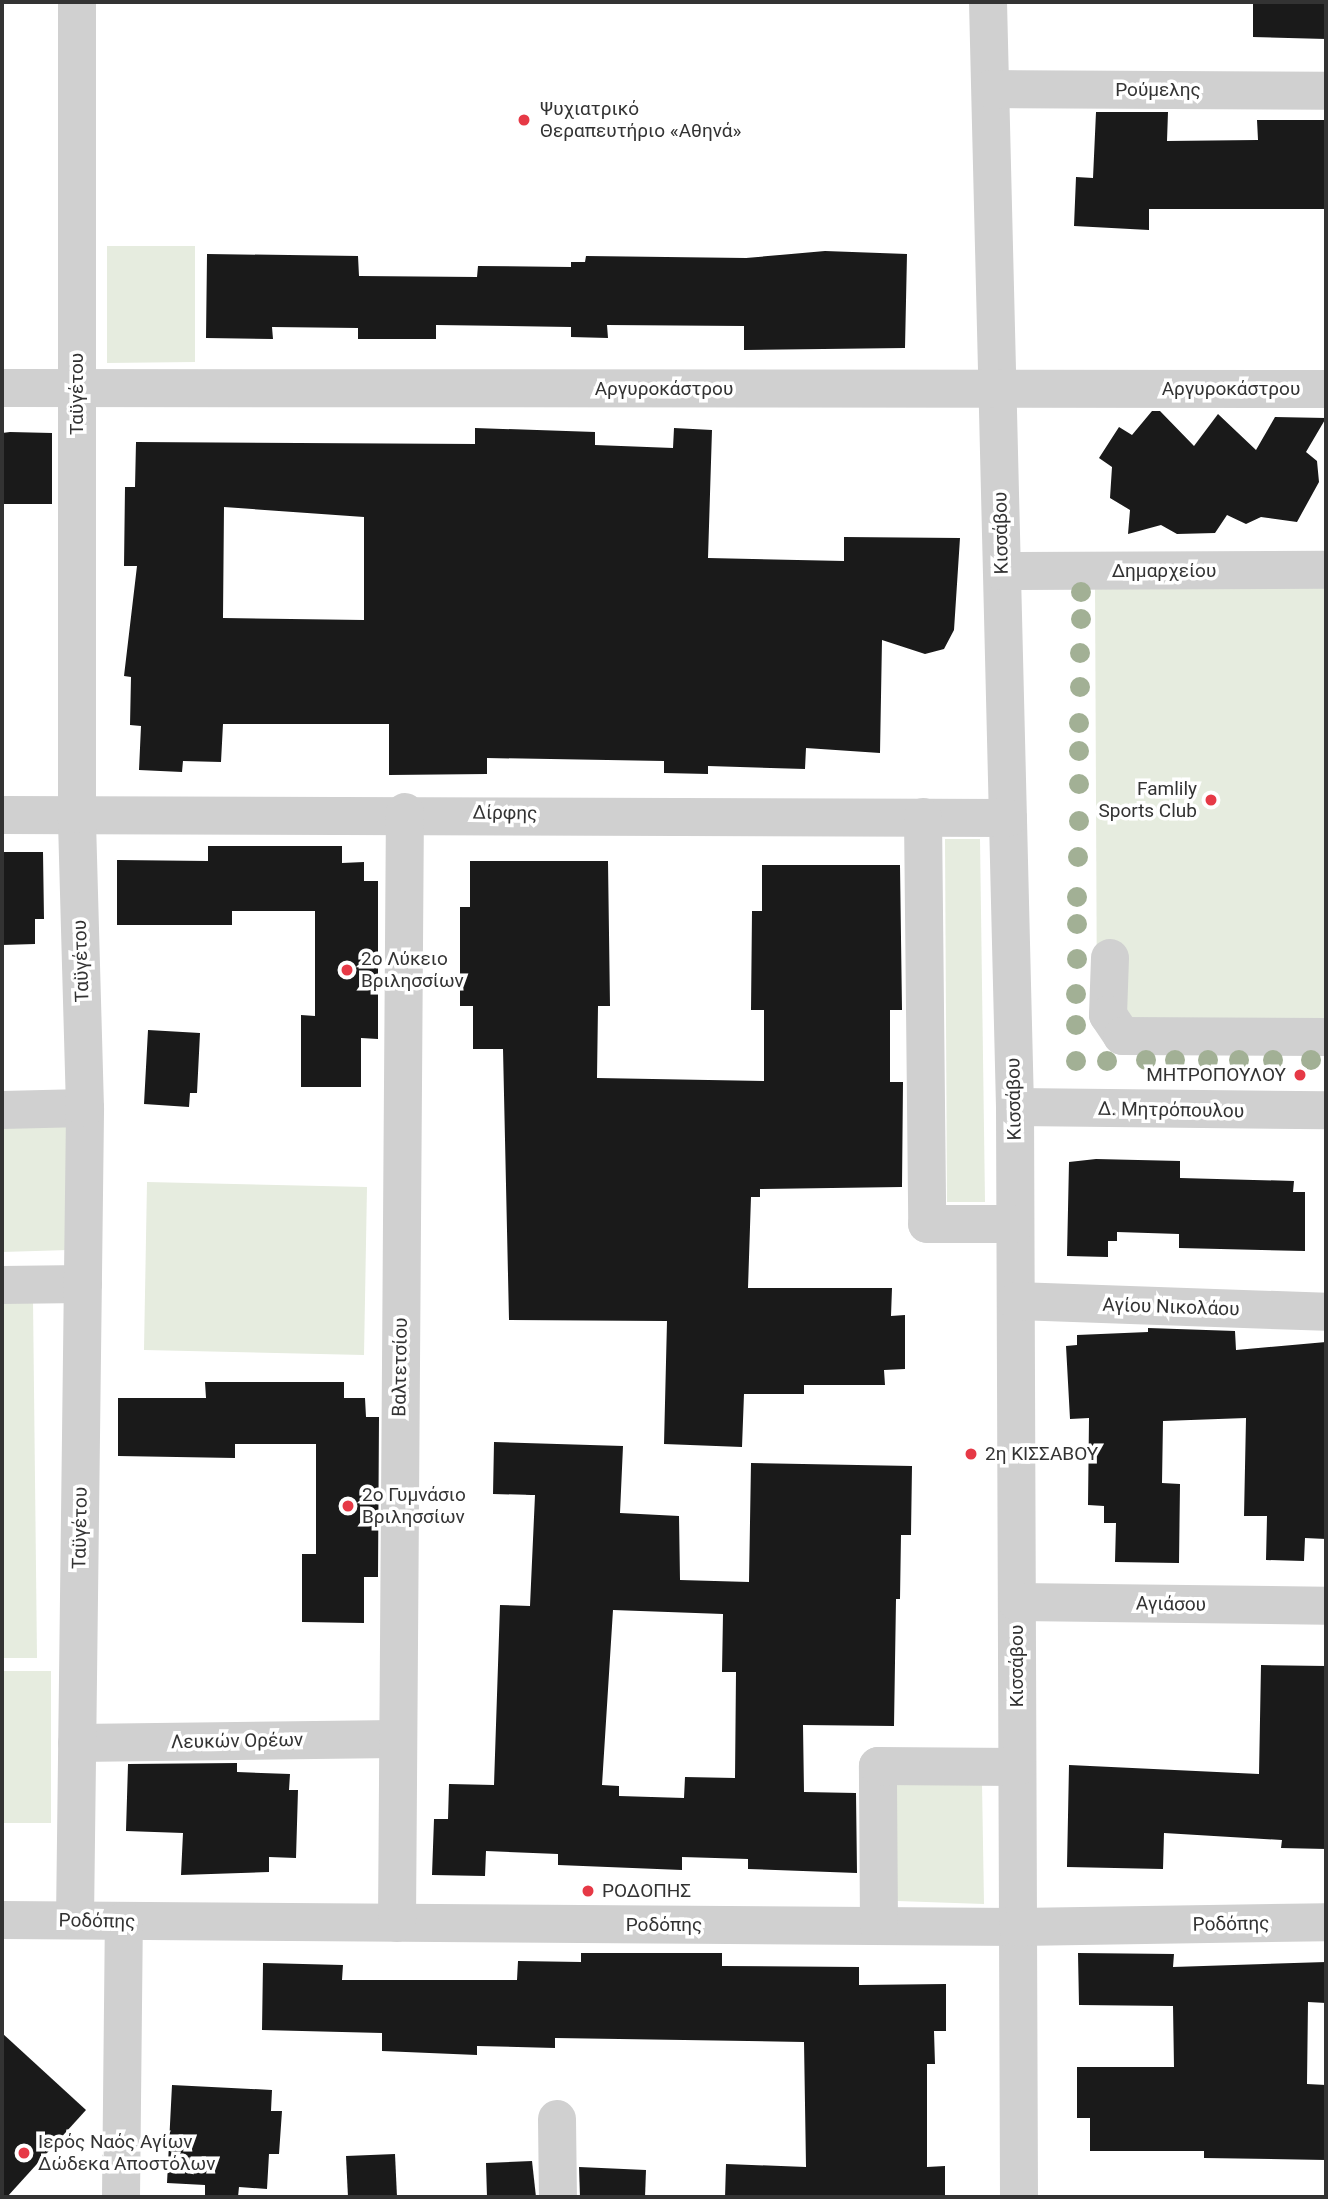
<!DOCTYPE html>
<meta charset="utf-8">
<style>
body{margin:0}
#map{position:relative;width:1328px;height:2199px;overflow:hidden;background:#fff;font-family:Roboto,sans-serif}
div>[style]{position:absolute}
.green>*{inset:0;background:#e6ecdf}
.building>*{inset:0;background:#1a1a1a}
.minor>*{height:38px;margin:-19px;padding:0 19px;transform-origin:19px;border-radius:19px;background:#d0d0d0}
.trees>*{width:20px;height:20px;margin:-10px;border-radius:50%;background:#a2b095}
.dots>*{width:19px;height:19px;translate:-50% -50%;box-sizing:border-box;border:4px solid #fff;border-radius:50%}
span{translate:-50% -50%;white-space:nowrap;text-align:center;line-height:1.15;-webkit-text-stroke:7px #fff;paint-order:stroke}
.street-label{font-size:19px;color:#333}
.poi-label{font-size:19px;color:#333}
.left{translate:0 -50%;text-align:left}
.right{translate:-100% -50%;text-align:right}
.frame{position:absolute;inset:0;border:4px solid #333;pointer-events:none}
</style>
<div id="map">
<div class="green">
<i style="clip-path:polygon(107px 246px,195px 246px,195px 362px,107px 363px)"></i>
<i style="clip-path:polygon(1326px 581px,1326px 1018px,1097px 1018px,1095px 582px)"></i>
<i style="clip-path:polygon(945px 839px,980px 839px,985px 1202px,947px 1202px)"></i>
<i style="clip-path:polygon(71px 1123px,69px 1250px,2px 1252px,2px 1124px)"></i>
<i style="clip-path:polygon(147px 1182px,367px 1187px,364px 1355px,144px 1350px)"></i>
<i style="clip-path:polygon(2px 1300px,33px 1300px,37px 1658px,2px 1658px)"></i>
<i style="clip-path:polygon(2px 1671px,51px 1671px,51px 1823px,2px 1823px)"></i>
<i style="clip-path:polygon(896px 1783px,982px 1783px,984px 1904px,897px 1901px)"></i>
</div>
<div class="building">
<i style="clip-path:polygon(1253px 2px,1326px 2px,1326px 39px,1253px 37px)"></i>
<i style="clip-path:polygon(1096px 112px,1168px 112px,1167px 141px,1258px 140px,1257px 120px,1326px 120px,1326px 209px,1149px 209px,1149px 230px,1074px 226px,1076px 177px,1093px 178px)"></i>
<i style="clip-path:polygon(825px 251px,907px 254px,905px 348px,744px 350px,744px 326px,607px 325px,608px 338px,571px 337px,571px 327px,436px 325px,436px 339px,358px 339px,358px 328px,272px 327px,273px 339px,206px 338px,207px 254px,358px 256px,359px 276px,477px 277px,478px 266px,571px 267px,571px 262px,585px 262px,586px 256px,746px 258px)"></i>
<i style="clip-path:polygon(1152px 411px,1160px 411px,1194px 446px,1218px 414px,1256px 450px,1275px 417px,1326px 418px,1306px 452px,1317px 461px,1319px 482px,1297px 522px,1261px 517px,1246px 524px,1227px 515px,1215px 533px,1177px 534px,1161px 525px,1128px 534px,1130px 510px,1110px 498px,1112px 467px,1099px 458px,1119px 427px,1132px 435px)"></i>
<i style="clip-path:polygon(evenodd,475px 428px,595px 432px,595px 445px,673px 448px,674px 428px,712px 430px,708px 558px,844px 561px,844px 537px,960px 538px,954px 630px,944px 649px,925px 654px,882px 640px,880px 753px,806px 748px,805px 769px,708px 766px,708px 774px,664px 773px,664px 761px,487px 758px,487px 774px,389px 775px,389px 724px,223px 724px,221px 762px,183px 761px,182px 772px,139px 770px,141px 726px,130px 725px,131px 677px,124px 676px,137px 566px,124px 566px,125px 487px,135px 487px,136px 442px,475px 444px,475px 428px,224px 507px,364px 517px,364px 620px,223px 618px,224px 507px)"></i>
<i style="clip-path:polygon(10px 432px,52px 433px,52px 504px,2px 504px,2px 433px)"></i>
<i style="clip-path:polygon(208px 846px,342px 846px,342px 863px,364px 862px,364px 881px,378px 881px,378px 1039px,361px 1038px,361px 1087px,301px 1087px,301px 1015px,315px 1016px,315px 911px,232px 911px,232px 925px,117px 925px,117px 860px,208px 861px)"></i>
<i style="clip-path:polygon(2px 852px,43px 852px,44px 919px,35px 919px,35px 944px,2px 945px)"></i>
<i style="clip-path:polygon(470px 861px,608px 861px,610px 1006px,598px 1006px,597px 1078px,764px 1081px,764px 1010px,751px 1010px,752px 911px,762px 911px,762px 865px,900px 865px,902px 1010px,890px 1010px,890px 1082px,903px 1082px,902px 1187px,760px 1189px,760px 1197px,751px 1197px,748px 1288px,892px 1288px,891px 1316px,905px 1315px,905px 1369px,884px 1370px,885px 1385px,804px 1385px,804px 1394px,744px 1394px,742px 1447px,664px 1444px,667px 1321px,509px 1320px,503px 1049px,473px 1049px,473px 1006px,460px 1006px,460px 907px,470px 907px)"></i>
<i style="clip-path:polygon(148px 1030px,200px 1033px,197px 1093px,190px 1093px,189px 1107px,144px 1104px)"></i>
<i style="clip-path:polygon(1096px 1159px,1180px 1161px,1180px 1178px,1294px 1181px,1293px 1192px,1305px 1192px,1305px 1251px,1179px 1248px,1179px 1234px,1117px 1232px,1117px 1241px,1108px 1241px,1108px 1257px,1067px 1256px,1069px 1162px)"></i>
<i style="clip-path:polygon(1148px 1328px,1235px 1331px,1236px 1350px,1326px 1342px,1326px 1539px,1305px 1538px,1304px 1561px,1266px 1560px,1267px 1516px,1244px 1516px,1246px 1418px,1163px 1421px,1162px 1483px,1180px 1484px,1179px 1563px,1115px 1562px,1116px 1523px,1104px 1523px,1104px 1506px,1088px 1505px,1089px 1418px,1070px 1419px,1066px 1346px,1077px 1345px,1077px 1335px,1148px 1332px)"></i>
<i style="clip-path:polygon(205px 1382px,344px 1382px,344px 1398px,365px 1398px,366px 1417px,379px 1417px,378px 1577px,364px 1577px,364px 1623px,302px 1622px,302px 1554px,316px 1554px,316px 1444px,235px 1444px,235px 1458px,118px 1456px,118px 1398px,206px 1398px)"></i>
<i style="clip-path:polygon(evenodd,494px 1442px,623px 1446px,620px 1513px,679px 1516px,680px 1580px,749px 1582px,751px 1463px,912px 1466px,911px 1535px,901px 1535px,900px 1599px,896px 1599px,894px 1726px,803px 1725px,804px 1792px,856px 1793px,857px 1873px,748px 1869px,748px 1859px,682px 1857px,682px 1870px,558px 1865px,558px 1854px,486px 1851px,485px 1876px,432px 1875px,434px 1819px,448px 1819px,449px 1784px,494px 1785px,500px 1605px,530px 1606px,535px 1495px,493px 1494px,494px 1442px,613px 1610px,723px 1614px,722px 1672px,736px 1672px,735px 1778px,685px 1777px,684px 1798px,619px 1796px,619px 1786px,602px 1785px,613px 1610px)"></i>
<i style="clip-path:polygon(1261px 1665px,1326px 1666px,1326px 1849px,1281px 1848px,1282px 1840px,1164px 1833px,1163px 1869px,1067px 1867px,1069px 1765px,1259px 1774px)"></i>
<i style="clip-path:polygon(237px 1763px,237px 1772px,290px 1774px,289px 1790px,298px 1790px,296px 1858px,269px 1857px,269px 1872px,181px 1875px,183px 1833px,126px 1831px,128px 1764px)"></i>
<i style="clip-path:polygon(581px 1953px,722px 1953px,722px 1966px,859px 1967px,859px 1985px,946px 1984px,946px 2031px,934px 2031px,935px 2064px,927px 2064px,927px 2167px,945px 2166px,945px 2197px,725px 2197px,726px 2164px,806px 2167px,804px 2042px,555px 2038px,555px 2048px,477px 2046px,477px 2055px,382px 2051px,382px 2033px,262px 2030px,263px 1963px,343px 1965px,342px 1980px,517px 1980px,518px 1961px,581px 1962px)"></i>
<i style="clip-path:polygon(1078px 1953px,1174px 1954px,1173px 1967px,1326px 1962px,1326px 2003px,1308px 2002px,1307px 2084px,1326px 2085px,1326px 2160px,1204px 2158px,1204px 2151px,1090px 2151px,1090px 2118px,1077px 2118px,1077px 2067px,1174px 2067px,1173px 2006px,1079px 2005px)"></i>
<i style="clip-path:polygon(2px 2033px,86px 2110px,7px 2197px,2px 2197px)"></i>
<i style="clip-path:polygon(172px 2085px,272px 2090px,271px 2111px,282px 2111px,279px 2154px,269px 2154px,267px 2189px,239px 2187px,238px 2197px,205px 2197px,205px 2185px,167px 2183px)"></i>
<i style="clip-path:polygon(395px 2154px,397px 2197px,348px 2197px,346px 2156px)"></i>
<i style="clip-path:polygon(532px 2161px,536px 2197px,487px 2197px,486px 2163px)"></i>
<i style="clip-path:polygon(579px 2167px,646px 2170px,645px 2197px,580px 2197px)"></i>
</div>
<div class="minor">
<i style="left:988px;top:2px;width:1105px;rotate:88.6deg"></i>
<i style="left:1015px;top:1107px;width:1090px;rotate:89.79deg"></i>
<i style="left:991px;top:89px;width:335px;rotate:0.3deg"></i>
<i style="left:2px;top:388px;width:1324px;rotate:0.04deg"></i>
<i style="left:1002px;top:571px;width:324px;rotate:-0.2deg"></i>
<i style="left:2px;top:815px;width:1006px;rotate:0.17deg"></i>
<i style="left:923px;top:817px;width:407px;rotate:89.4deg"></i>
<i style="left:927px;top:1224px;width:88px"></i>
<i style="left:1110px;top:958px;width:57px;rotate:92deg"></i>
<i style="left:1108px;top:1015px;width:25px;rotate:56deg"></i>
<i style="left:1122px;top:1036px;width:204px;rotate:0.3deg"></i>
<i style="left:1015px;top:1107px;width:311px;rotate:0.6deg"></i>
<i style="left:2px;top:1110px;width:83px;rotate:-1.4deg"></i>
<i style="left:2px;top:1285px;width:81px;rotate:-0.7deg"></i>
<i style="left:1016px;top:1301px;width:310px;rotate:2deg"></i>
<i style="left:1017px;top:1602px;width:309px;rotate:0.7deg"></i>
<i style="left:77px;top:1743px;width:319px;rotate:-0.7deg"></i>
<i style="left:2px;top:1920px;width:1016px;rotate:0.39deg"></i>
<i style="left:1018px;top:1927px;width:308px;rotate:-0.9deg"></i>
<i style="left:75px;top:1920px;width:812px;rotate:-89.29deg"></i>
<i style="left:85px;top:1108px;width:294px;rotate:-91.6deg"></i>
<i style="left:77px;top:814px;width:812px;rotate:-90deg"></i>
<i style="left:397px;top:1923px;width:1111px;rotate:-89.59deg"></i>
<i style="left:879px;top:1926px;width:160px;rotate:-90.4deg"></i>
<i style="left:878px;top:1766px;width:139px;rotate:0.4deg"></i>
<i style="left:557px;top:2119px;width:78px;rotate:89.3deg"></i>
<i style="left:121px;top:2197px;width:276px;rotate:-89.4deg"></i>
</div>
<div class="trees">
<i style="left:1081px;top:592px"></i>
<i style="left:1081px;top:619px"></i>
<i style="left:1080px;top:653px"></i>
<i style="left:1080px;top:687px"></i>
<i style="left:1079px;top:723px"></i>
<i style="left:1079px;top:751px"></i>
<i style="left:1079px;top:784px"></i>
<i style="left:1079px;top:821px"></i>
<i style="left:1078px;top:857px"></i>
<i style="left:1077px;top:897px"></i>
<i style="left:1077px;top:924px"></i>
<i style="left:1077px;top:959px"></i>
<i style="left:1076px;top:994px"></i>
<i style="left:1076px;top:1025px"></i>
<i style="left:1146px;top:1060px"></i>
<i style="left:1175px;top:1060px"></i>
<i style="left:1208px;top:1060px"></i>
<i style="left:1239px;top:1060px"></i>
<i style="left:1273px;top:1060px"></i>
<i style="left:1311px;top:1060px"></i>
<i style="left:1076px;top:1061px"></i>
<i style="left:1107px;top:1061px"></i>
</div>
<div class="dots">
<i style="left:524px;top:120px;background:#e63946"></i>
<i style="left:1211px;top:800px;background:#e63946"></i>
<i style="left:347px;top:970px;background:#e63946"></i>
<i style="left:1300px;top:1075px;background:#e63946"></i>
<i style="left:971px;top:1454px;background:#e63946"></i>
<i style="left:348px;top:1506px;background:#e63946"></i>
<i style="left:588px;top:1891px;background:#e63946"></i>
<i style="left:24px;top:2153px;background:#e63946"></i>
</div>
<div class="street-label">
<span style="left:1158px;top:90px">Ρούμελης</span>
<span style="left:664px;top:389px">Αργυροκάστρου</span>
<span style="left:1231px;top:389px">Αργυροκάστρου</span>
<span style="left:77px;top:394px;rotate:-90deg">Ταϋγέτου</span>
<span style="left:1001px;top:533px;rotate:-91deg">Κισσάβου</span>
<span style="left:1164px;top:571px">Δημαρχείου</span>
<span style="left:505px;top:813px;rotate:1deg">Δίρφης</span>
<span style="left:81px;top:961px;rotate:-92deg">Ταϋγέτου</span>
<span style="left:1014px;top:1099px;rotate:-91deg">Κισσάβου</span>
<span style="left:1171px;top:1110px;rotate:1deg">Δ. Μητρόπουλου</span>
<span style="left:1171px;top:1307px;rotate:2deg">Αγίου Νικολάου</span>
<span style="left:400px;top:1367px;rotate:-89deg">Βαλτετσίου</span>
<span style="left:80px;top:1528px;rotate:-89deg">Ταϋγέτου</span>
<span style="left:1171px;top:1604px;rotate:1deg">Αγιάσου</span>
<span style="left:1017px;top:1666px;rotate:-90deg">Κισσάβου</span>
<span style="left:237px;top:1741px;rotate:-1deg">Λευκών Ορέων</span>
<span style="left:97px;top:1921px;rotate:1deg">Ροδόπης</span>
<span style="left:1231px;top:1924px;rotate:-1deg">Ροδόπης</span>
<span style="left:664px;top:1925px">Ροδόπης</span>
</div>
<div class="poi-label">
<span class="left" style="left:540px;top:120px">Ψυχιατρικό<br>Θεραπευτήριο «Αθηνά»</span>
<span class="right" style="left:1197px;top:800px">Famlily<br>Sports Club</span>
<span class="left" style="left:361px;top:970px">2ο Λύκειο<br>Βριλησσίων</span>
<span class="right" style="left:1286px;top:1075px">ΜΗΤΡΟΠΟΥΛΟΥ</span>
<span class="left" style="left:985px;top:1454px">2η ΚΙΣΣΑΒΟΥ</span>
<span class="left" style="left:362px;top:1506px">2ο Γυμνάσιο<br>Βριλησσίων</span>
<span class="left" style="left:602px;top:1891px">ΡΟΔΟΠΗΣ</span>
<span class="left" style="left:38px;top:2153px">Ιερός Ναός Αγίων<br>Δώδεκα Αποστόλων</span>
</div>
<div class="frame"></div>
</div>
